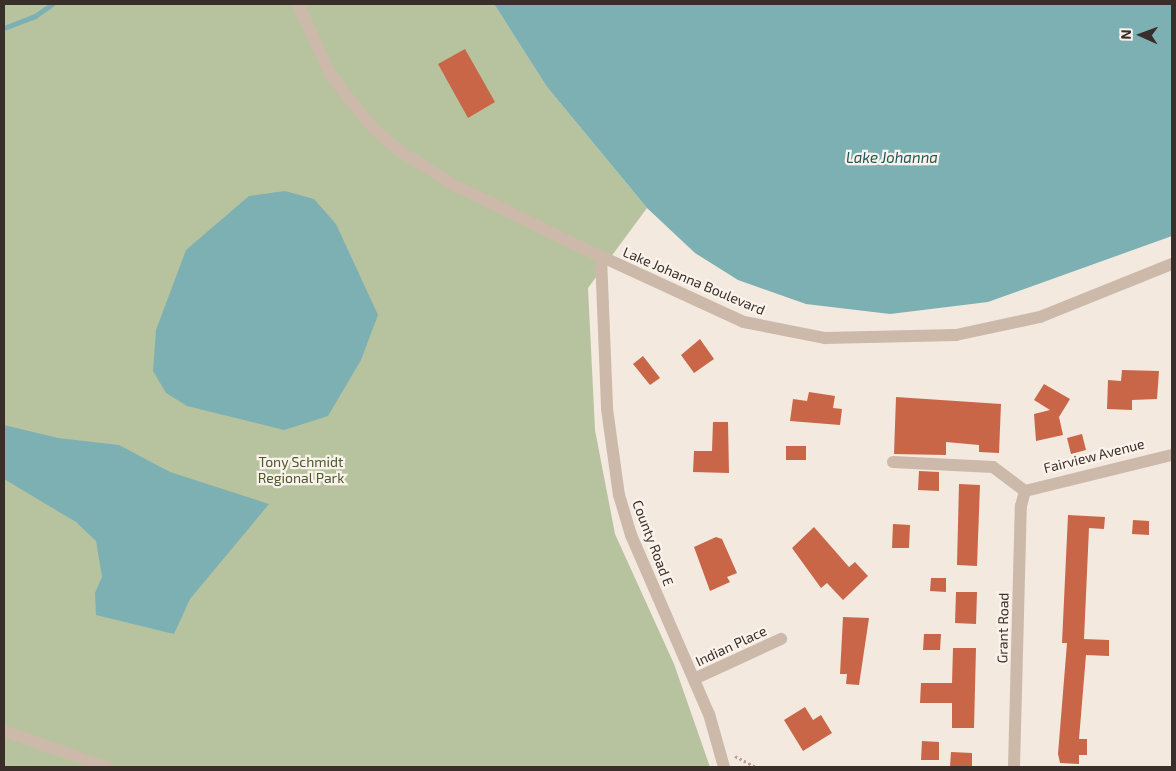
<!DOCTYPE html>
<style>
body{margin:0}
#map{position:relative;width:1176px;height:771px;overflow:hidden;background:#f3e9de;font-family:"Exo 2",sans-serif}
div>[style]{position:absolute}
.green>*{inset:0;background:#b7c39e}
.water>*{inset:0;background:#7cb0b2}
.stream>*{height:5px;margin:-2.5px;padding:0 2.5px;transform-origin:2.5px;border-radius:2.5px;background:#7cb0b2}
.building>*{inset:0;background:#c96647}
.path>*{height:3px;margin-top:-1.5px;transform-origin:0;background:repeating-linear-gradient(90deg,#b8a394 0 2.5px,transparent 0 5px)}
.minor>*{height:12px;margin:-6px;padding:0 6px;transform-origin:6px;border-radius:6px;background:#ccb9aa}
span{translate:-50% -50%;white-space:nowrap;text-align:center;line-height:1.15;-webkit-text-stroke:4.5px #fbf3eb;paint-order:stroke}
.street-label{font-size:14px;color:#392e29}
.park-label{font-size:14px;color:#49592c}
.water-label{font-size:15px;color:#1d595c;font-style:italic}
.frame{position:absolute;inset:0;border:5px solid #392e29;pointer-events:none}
.north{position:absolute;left:1116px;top:10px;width:50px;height:50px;-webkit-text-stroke:4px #fbf3eb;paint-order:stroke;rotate:272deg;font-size:14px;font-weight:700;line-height:20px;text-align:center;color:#392e29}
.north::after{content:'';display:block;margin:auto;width:18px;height:22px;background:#392e29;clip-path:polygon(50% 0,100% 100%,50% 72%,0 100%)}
</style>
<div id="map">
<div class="green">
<i style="clip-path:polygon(4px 4px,494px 4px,547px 87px,647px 208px,588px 288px,595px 430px,615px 534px,674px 664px,710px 767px,4px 767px)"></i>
</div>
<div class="water">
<i style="clip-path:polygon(494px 4px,1172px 4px,1172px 236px,988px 302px,890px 314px,806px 304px,738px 280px,695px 253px,647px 208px,547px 87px)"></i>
<i style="clip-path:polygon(285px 191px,314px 199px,336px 224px,378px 315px,361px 360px,328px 416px,284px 430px,187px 406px,166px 393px,153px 371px,156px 330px,186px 250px,249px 196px)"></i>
<i style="clip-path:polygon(4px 425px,58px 438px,119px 445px,170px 472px,269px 504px,190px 599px,174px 634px,96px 615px,95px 593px,102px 577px,96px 541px,76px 522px,4px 479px)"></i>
</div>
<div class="stream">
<i style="left:4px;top:28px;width:33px;rotate:-21deg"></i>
<i style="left:35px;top:16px;width:21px;rotate:-35deg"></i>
</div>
<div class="building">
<i style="clip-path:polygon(465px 49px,495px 102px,468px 118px,438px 64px)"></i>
<i style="clip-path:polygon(700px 339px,714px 359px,694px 373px,681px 355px)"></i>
<i style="clip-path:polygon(643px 356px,660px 378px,650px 385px,633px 364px)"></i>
<i style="clip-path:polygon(1122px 370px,1159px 371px,1157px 399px,1132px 400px,1132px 410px,1107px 409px,1108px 380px,1121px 381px)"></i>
<i style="clip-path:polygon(1044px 384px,1070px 399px,1059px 417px,1063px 435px,1036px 441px,1034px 414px,1050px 410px,1034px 400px)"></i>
<i style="clip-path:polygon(809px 392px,835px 396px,833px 408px,842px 409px,840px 425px,790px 421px,793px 399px,807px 401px)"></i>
<i style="clip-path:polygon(896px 397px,1001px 404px,999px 453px,979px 452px,979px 445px,946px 442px,946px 455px,894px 454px)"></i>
<i style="clip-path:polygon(713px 422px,728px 422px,729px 473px,693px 472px,694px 451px,712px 451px)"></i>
<i style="clip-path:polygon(1082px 434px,1086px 450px,1071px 454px,1067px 438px)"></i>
<i style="clip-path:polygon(786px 446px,806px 446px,806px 460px,786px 460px)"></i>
<i style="clip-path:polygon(919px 471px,939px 472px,939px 491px,918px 490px)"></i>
<i style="clip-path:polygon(959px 484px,980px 485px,977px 566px,957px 565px)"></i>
<i style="clip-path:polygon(1068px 515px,1105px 517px,1104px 529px,1089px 528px,1084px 639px,1109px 640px,1109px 656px,1086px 655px,1079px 739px,1087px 739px,1087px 755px,1079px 755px,1079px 764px,1060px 763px,1058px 754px,1067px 643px,1062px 643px)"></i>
<i style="clip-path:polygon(1133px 520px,1149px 521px,1149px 535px,1132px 534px)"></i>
<i style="clip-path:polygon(893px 524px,910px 525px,909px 548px,892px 548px)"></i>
<i style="clip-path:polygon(814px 527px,849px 567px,855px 562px,868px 576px,843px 600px,827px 583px,821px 588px,792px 548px)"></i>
<i style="clip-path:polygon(716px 537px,722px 539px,737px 573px,727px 577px,730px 582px,710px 591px,694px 547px)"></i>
<i style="clip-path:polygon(931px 578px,946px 578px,946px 592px,930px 591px)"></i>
<i style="clip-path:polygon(956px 592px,977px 592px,976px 624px,955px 623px)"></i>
<i style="clip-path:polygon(843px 617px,869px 618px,859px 685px,846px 684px,847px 674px,840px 674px)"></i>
<i style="clip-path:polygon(924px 634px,941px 634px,940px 650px,923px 650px)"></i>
<i style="clip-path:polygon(953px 648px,976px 648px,974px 728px,952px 728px,952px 703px,920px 703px,921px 683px,952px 683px)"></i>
<i style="clip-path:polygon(805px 707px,813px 720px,821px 715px,832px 733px,803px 751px,784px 720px)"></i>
<i style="clip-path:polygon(922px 741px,939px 742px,939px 760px,921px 760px)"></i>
<i style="clip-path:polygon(951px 752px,972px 753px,972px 767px,950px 767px)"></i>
</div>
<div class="path">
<i style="left:735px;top:756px;width:24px;rotate:28deg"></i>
</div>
<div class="minor">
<i style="left:298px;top:4px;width:77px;rotate:65.4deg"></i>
<i style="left:330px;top:74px;width:68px;rotate:51.6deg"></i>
<i style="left:372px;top:127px;width:38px;rotate:41deg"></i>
<i style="left:401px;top:152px;width:62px;rotate:31.9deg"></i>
<i style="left:454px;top:185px;width:131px;rotate:26.2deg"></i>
<i style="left:572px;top:243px;width:189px;rotate:24.7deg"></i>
<i style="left:744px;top:322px;width:83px;rotate:11.2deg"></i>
<i style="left:825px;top:338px;width:131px;rotate:-1.3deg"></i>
<i style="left:956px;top:335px;width:86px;rotate:-12.1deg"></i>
<i style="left:1040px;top:317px;width:142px;rotate:-21.9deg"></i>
<i style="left:601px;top:257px;width:152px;rotate:87.7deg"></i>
<i style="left:607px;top:409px;width:87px;rotate:82.1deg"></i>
<i style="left:619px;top:495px;width:42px;rotate:73.3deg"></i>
<i style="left:631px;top:535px;width:195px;rotate:66.5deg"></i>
<i style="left:709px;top:714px;width:55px;rotate:74.2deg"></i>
<i style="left:893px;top:462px;width:100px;rotate:2.9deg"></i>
<i style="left:993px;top:467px;width:40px;rotate:37deg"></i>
<i style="left:1025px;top:491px;width:151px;rotate:-13.8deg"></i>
<i style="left:694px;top:679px;width:96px;rotate:-24.7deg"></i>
<i style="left:4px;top:731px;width:108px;rotate:19.4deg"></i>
<i style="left:1014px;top:767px;width:261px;rotate:-88.5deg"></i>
<i style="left:1021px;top:506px;width:16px;rotate:-75deg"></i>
</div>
<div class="street-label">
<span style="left:694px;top:281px;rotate:23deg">Lake Johanna Boulevard</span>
<span style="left:1094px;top:456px;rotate:-14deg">Fairview Avenue</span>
<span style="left:653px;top:543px;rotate:69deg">County Road E</span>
<span style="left:1003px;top:628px;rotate:-89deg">Grant Road</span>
<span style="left:731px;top:646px;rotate:-25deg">Indian Place</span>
</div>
<div class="park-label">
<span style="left:301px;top:470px">Tony Schmidt<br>Regional Park</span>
</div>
<div class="water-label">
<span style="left:892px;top:158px">Lake Johanna</span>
</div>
<div class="frame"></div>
<div class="north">N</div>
</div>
